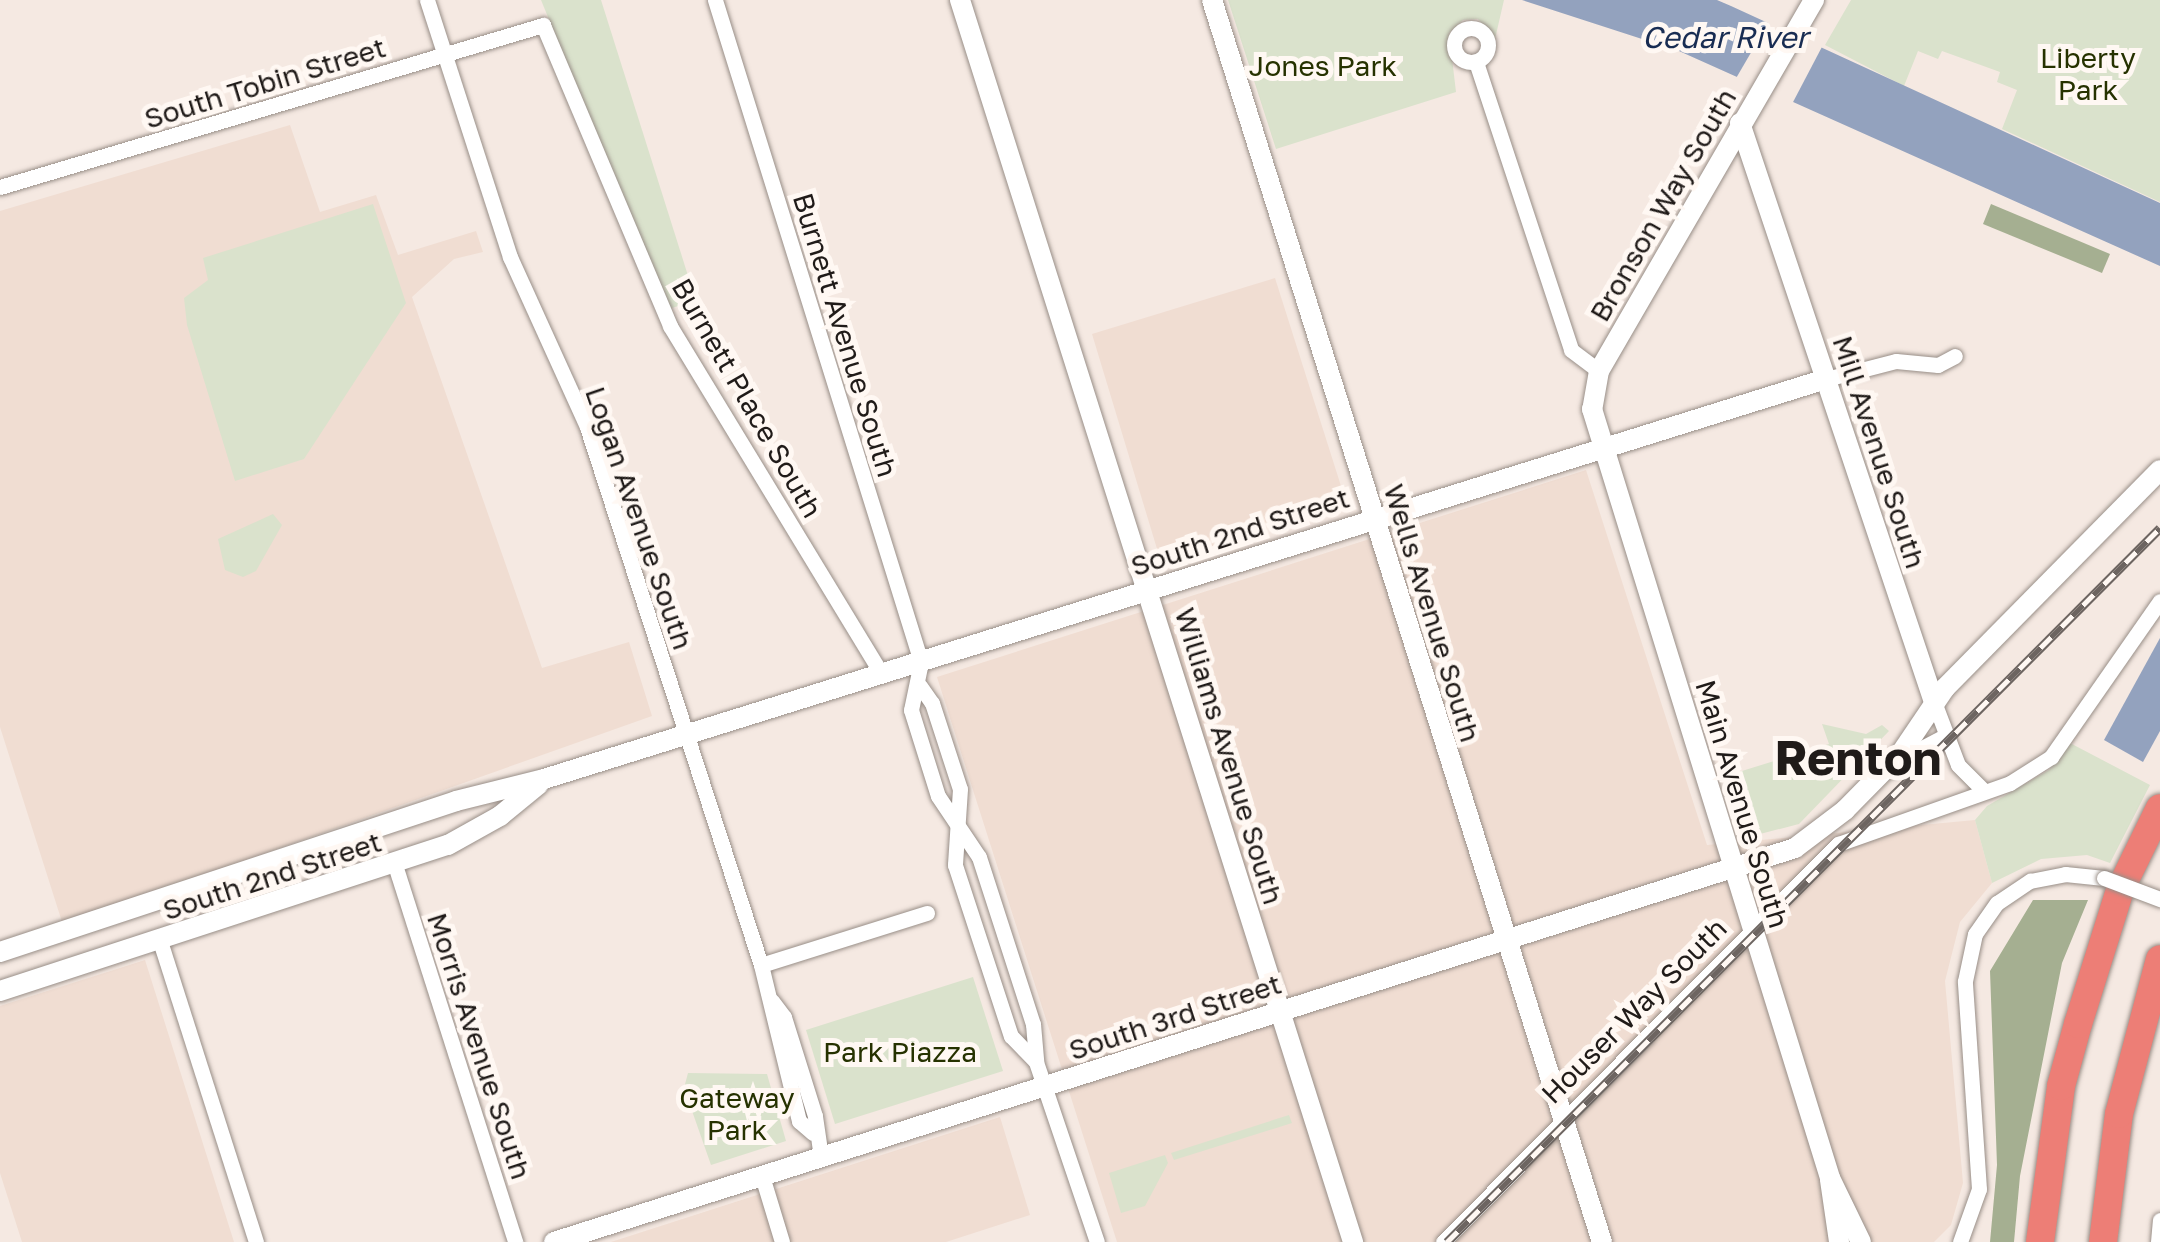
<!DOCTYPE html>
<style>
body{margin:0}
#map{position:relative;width:2160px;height:1242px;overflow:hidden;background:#f5e9e2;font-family:"Golos Text",sans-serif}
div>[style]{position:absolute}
.built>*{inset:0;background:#f0ddd2}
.green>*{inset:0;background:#dae2cc}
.forest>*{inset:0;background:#a5af91}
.water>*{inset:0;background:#93a2be}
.pier>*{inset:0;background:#f5e9e2}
.roads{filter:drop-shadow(0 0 2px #988e87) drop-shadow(0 0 2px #988e87)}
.street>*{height:15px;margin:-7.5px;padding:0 7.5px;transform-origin:7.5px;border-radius:7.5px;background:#fff}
.street>.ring{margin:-7.5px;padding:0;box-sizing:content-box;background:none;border:15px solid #fff;border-radius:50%}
.secondary>*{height:20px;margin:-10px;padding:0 10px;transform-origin:10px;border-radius:10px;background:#fff}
.highway>*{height:28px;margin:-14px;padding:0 14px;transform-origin:14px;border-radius:14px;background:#ed7e76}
.rail>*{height:9px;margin-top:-4.5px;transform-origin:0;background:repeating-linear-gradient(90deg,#fff8f3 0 15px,#6d6561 0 30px);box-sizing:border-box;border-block:2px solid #6d6561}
.bridges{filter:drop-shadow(0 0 2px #988e87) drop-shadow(0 0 2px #988e87)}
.street-bridge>*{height:15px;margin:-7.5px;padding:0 7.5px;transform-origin:7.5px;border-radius:7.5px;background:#fff}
span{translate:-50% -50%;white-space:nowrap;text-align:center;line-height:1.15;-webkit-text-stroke:10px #fff8f3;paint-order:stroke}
.park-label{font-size:28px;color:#263200}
.street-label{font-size:28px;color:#201b19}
.water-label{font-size:30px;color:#192d53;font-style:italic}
.town-label{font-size:48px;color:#201b19;font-weight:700}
</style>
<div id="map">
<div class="built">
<i style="clip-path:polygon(290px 125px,320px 212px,376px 195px,398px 255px,476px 231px,483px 252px,454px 259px,412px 297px,542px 668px,629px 642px,652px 716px,63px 925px,0 727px,0 211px)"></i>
<i style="clip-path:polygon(1275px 278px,1347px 505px,1161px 562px,1092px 334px)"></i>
<i style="clip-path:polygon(1586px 470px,1707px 845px,1975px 820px,1992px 883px,1960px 922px,1945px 981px,1963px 1183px,1951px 1225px,1934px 1242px,1117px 1242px,937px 677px)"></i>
<i style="clip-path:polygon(145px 960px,234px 1242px,22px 1242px,0 1173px,0 1006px)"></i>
<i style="clip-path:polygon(1000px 1117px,1030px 1215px,946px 1242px,611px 1242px)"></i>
</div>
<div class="green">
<i style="clip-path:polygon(541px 0,601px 0,696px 301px,668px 309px)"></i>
<i style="clip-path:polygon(1228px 0,1504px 0,1495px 39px,1478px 19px,1463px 20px,1449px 33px,1456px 92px,1276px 149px)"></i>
<i style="clip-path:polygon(1851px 0,2160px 0,2160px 202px,2002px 129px,2017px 90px,1997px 82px,2000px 72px,1942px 51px,1938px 59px,1918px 51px,1904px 86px,1825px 45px)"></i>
<i style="clip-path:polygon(373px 204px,406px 303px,304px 459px,235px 481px,187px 325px,184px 298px,208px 280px,203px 258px)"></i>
<i style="clip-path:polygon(273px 514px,282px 525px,256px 571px,243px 577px,225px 570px,218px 539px)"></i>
<i style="clip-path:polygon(1822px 724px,1866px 734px,1882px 725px,1889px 731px,1799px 824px,1760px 834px,1745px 830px,1729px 775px,1829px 744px)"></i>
<i style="clip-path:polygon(2070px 743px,2150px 785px,2110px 863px,2087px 855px,2041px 859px,1992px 883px,1975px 820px,1987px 806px,2049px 770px)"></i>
<i style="clip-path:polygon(973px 977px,1003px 1071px,835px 1124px,806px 1030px)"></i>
<i style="clip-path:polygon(688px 1073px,767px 1074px,786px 1141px,711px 1165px,684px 1088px)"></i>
<i style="clip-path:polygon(1289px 1115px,1292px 1123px,1174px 1160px,1171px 1153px)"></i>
<i style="clip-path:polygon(1165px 1155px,1168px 1163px,1145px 1206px,1121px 1213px,1109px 1173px)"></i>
</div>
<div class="forest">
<i style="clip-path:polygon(1991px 204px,2110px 254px,2102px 273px,1983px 224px)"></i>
<i style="clip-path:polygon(2033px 900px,2088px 900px,2062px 963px,2020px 1176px,2014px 1242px,1990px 1242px,1997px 1165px,1990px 971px)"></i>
</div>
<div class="water">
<i style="clip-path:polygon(1522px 0,1717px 0,1731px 6px,2160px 203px,2160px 266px,1679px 51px)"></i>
<i style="clip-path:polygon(2160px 638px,2160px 731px,2143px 762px,2104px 740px)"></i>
</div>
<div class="pier">
<i style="clip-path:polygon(1770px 20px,1824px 43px,1792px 104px,1735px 80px)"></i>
</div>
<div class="roads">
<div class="street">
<i style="left:427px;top:0;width:270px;rotate:72.1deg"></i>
<i style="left:510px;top:257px;width:187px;rotate:65.6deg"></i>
<i style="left:587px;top:427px;width:565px;rotate:72.08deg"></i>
<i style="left:761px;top:965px;width:161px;rotate:76.3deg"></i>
<i style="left:799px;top:1121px;width:18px;rotate:41deg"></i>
<i style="left:715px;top:0;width:693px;rotate:72.71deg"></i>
<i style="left:921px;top:662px;width:49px;rotate:101.8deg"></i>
<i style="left:911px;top:710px;width:90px;rotate:72.6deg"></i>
<i style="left:938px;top:796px;width:73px;rotate:56.1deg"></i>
<i style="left:979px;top:857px;width:176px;rotate:72.1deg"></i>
<i style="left:1033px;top:1024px;width:38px;rotate:85deg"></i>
<i style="left:1036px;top:1062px;width:190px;rotate:71.3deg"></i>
<i class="ring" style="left:1454px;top:28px;width:19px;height:19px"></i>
<i style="left:1476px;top:62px;width:303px;rotate:71.7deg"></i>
<i style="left:1571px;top:350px;width:35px;rotate:37deg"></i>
<i style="left:0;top:187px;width:567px;rotate:-16.61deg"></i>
<i style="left:543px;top:25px;width:327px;rotate:67.1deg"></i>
<i style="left:670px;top:326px;width:407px;rotate:58.7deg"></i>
<i style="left:1826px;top:379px;width:72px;rotate:-14.4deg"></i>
<i style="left:1896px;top:361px;width:42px;rotate:5.4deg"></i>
<i style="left:1938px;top:365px;width:19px;rotate:-28deg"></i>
<i style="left:920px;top:686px;width:21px;rotate:55deg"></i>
<i style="left:932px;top:703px;width:90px;rotate:72deg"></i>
<i style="left:960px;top:789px;width:76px;rotate:93.8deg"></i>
<i style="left:955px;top:865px;width:180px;rotate:71.9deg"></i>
<i style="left:1011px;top:1036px;width:36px;rotate:46deg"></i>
<i style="left:1934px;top:702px;width:67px;rotate:69.1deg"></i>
<i style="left:1958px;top:765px;width:34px;rotate:45deg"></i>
<i style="left:395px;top:865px;width:396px;rotate:72.3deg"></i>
<i style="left:160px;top:941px;width:316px;rotate:72.3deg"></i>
<i style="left:761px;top:965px;width:174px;rotate:-17.4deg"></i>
<i style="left:772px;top:1001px;width:20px;rotate:53deg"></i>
<i style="left:784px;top:1017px;width:104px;rotate:72.6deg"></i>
<i style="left:815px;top:1116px;width:41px;rotate:81.7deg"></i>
<i style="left:762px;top:1176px;width:69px;rotate:73.1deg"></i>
<i style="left:1443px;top:1242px;width:561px;rotate:-45.22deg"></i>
<i style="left:1838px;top:844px;width:182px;rotate:-19.5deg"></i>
<i style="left:2010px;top:783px;width:49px;rotate:-32.4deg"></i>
<i style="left:2051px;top:757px;width:190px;rotate:-55.1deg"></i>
<i style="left:1960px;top:1242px;width:56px;rotate:-70.3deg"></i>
<i style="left:1979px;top:1189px;width:208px;rotate:-93.9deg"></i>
<i style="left:1965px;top:981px;width:48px;rotate:-78deg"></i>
<i style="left:1975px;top:934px;width:38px;rotate:-55deg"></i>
<i style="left:1997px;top:903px;width:40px;rotate:-34deg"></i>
<i style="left:2030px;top:881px;width:36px;rotate:-11deg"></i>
<i style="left:2065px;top:874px;width:39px;rotate:6deg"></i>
<i style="left:2158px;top:1242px;width:22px;rotate:-85deg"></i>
</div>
<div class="secondary">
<i style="left:960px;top:0;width:1303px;rotate:72.44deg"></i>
<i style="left:1212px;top:0;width:1302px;rotate:72.57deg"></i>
<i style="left:1814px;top:0;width:429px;rotate:120.1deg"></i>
<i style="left:1599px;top:371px;width:39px;rotate:100deg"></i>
<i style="left:1592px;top:409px;width:805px;rotate:72.8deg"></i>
<i style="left:1830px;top:1178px;width:71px;rotate:64.2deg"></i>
<i style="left:1740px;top:123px;width:611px;rotate:71.48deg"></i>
<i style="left:1891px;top:768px;width:62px;rotate:-27.8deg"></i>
<i style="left:0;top:952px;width:480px;rotate:-18.3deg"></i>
<i style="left:456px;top:801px;width:91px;rotate:-14deg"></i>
<i style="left:544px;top:779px;width:1343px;rotate:-17.33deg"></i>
<i style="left:0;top:991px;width:471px;rotate:-18.1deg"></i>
<i style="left:448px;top:845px;width:60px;rotate:-29.1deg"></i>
<i style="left:500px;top:816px;width:50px;rotate:-39.4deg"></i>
<i style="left:1830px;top:1180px;width:63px;rotate:81.7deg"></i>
<i style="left:554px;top:1242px;width:1302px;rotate:-17.61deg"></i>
<i style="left:1795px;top:848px;width:63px;rotate:-37.2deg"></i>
<i style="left:1845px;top:810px;width:80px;rotate:-45.5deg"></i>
<i style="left:1901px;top:753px;width:78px;rotate:-55.9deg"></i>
<i style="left:1945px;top:688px;width:306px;rotate:-45.4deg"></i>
</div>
<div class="highway">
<i style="left:2040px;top:1242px;width:157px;rotate:-82.3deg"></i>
<i style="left:2061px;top:1086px;width:64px;rotate:-74.7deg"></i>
<i style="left:2078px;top:1024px;width:140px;rotate:-72.6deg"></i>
<i style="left:2120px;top:890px;width:91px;rotate:-64deg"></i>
<i style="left:2103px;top:1242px;width:129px;rotate:-82.9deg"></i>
<i style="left:2119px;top:1114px;width:160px;rotate:-75.2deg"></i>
</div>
</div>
<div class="rail">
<i style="left:1447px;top:1242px;width:1009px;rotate:-45.04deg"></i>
</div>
<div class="bridges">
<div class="street-bridge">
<i style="left:2104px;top:878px;width:60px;rotate:20.6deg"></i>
</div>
</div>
<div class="park-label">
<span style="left:2088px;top:74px">Liberty<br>Park</span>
<span style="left:1323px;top:66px">Jones Park</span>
<span style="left:900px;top:1052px">Park Piazza</span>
<span style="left:737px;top:1114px">Gateway<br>Park</span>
</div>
<div class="street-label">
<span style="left:265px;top:83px;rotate:-17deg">South Tobin Street</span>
<span style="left:1663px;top:205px;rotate:-60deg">Bronson Way South</span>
<span style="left:845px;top:335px;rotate:73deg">Burnett Avenue South</span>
<span style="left:747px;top:398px;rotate:60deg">Burnett Place South</span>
<span style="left:1879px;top:452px;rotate:72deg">Mill Avenue South</span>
<span style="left:639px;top:518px;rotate:71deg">Logan Avenue South</span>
<span style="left:1240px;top:532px;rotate:-18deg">South 2nd Street</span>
<span style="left:1432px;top:613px;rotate:73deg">Wells Avenue South</span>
<span style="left:1229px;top:756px;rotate:73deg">Williams Avenue South</span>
<span style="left:1742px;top:804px;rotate:73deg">Main Avenue South</span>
<span style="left:272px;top:876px;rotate:-18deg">South 2nd Street</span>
<span style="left:1634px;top:1011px;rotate:-45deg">Houser Way South</span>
<span style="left:1175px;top:1017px;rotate:-18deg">South 3rd Street</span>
<span style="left:479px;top:1046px;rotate:72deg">Morris Avenue South</span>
</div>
<div class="water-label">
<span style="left:1725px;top:37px">Cedar River</span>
</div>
<div class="town-label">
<span style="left:1858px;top:758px">Renton</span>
</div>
</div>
